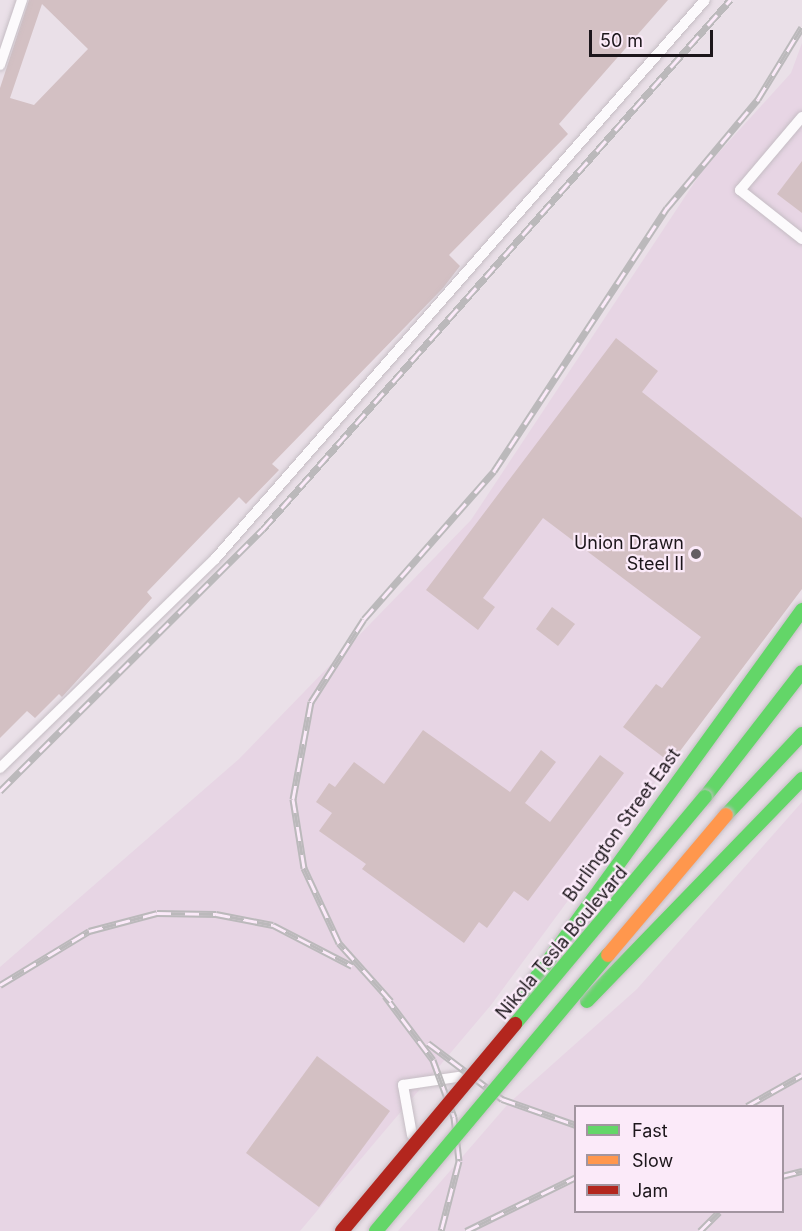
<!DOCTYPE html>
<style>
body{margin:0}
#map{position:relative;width:802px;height:1231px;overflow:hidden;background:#eae0e8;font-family:Inter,sans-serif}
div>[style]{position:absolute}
.built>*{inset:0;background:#e7d5e4}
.building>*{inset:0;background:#d3c0c3}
.roads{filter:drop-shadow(0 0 2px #c5bdc4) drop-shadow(0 0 2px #c5bdc4)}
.lane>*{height:10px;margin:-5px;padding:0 5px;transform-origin:5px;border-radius:5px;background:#fcfafc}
.fast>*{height:14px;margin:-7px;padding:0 7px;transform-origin:7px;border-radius:7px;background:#63d668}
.rail>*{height:7px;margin-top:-3.5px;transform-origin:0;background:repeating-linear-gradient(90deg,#fbeaf9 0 14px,#bbb9bb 0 28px);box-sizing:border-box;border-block:2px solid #bbb9bb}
.bridges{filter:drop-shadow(0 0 2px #c5bdc4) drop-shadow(0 0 2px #c5bdc4)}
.fast-bridge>*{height:14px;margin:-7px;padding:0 7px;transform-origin:7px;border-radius:7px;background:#63d668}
.slow-bridge>*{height:14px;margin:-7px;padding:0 7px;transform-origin:7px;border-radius:7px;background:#ff974d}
.jam-bridge>*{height:14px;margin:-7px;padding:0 7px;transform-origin:7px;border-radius:7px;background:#b3261e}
.dots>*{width:16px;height:16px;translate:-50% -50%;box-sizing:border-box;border:3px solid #fbeaf9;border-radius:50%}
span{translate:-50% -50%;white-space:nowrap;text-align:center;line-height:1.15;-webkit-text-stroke:4.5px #fbeaf9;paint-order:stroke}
.poi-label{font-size:18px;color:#1c161b}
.right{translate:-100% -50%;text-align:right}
.street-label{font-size:18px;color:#1c161b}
.legend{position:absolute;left:574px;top:1105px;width:210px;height:108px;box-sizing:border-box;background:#fbeaf9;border:2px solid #a295a0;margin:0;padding:8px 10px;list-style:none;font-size:18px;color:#1c161b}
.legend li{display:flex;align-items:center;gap:12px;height:30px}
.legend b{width:30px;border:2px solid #a295a0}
.scale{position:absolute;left:589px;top:30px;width:124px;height:27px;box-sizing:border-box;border:3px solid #1c161b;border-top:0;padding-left:8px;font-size:18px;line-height:21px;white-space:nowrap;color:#1c161b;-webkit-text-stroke:4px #fbeaf9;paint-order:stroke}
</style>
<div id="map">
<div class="built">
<i style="clip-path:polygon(802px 43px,802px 583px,491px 1005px,300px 1231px,0 1231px,0 967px,239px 759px,471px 520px,702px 171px,791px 73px)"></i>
<i style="clip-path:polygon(evenodd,802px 802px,802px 1231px,398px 1231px,508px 1104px,637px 989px,802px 802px,576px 1106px,782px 1106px,782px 1212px,576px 1212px,576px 1106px)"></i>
</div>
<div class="building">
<i style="clip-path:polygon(evenodd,29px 0,668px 0,559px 124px,568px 134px,449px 255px,460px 266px,443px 288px,272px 464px,279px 470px,246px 504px,239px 497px,147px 592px,152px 598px,62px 697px,59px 694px,35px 718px,27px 711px,0 738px,0 88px,29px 0,42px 4px,88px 49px,34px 105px,10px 98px,42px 4px)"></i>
<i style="clip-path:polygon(802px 161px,802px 213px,777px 194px)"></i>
<i style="clip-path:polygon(616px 338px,658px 371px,642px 392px,802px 518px,802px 589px,671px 763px,623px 727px,656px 684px,662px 688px,701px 637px,543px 518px,483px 598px,495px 607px,478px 630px,426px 590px)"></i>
<i style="clip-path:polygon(552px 607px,575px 624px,558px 646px,536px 629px)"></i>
<i style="clip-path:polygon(423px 730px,510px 792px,541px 750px,556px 762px,525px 803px,550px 822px,600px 755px,624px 773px,528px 901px,514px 891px,487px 928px,479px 922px,464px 943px,362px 869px,366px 864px,319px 831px,332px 813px,316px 802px,329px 783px,335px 787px,354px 762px,384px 784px)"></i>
<i style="clip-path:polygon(317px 1056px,390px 1111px,319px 1207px,246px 1153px)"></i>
</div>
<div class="roads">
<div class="lane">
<i style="left:0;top:65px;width:69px;rotate:-71.3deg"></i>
<i style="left:802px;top:117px;width:96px;rotate:130.3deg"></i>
<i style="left:740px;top:190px;width:79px;rotate:38.3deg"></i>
<i style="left:0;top:768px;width:300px;rotate:-44.2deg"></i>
<i style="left:215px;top:559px;width:743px;rotate:-48.76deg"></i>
<i style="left:412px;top:1135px;width:51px;rotate:-100.2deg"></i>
<i style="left:403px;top:1085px;width:56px;rotate:-8.3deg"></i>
</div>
<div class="fast">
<i style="left:705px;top:797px;width:158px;rotate:-52.2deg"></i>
<i style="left:726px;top:815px;width:111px;rotate:-46.8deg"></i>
<i style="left:522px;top:997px;width:478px;rotate:-54.1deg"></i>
<i style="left:587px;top:1001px;width:309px;rotate:-45.9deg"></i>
</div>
</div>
<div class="rail">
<i style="left:0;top:791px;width:371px;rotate:-44.9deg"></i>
<i style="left:263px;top:529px;width:706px;rotate:-48.56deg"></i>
<i style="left:0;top:985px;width:104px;rotate:-31.2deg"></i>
<i style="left:89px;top:931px;width:70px;rotate:-14.8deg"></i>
<i style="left:157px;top:913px;width:59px;rotate:1deg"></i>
<i style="left:216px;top:914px;width:58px;rotate:10.9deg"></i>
<i style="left:273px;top:925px;width:89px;rotate:27.4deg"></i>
<i style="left:385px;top:996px;width:80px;rotate:53.1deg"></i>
<i style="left:433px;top:1060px;width:61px;rotate:69.8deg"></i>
<i style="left:454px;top:1117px;width:44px;rotate:83.5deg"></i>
<i style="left:459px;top:1161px;width:72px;rotate:104.4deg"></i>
<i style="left:391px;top:1001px;width:78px;rotate:-131.9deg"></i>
<i style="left:339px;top:943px;width:83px;rotate:-115deg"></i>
<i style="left:304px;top:868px;width:70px;rotate:-99.1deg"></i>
<i style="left:293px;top:799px;width:99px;rotate:-79.5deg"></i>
<i style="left:311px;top:702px;width:98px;rotate:-57.4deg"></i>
<i style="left:364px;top:619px;width:197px;rotate:-48.7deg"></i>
<i style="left:494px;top:471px;width:315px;rotate:-56.7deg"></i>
<i style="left:667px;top:208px;width:142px;rotate:-50.1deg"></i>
<i style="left:758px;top:99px;width:84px;rotate:-58.6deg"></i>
<i style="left:428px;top:1043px;width:93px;rotate:37.1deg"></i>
<i style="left:502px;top:1099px;width:78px;rotate:19.4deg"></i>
<i style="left:747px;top:1106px;width:63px;rotate:-29.4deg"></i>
<i style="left:782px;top:1176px;width:21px;rotate:-14deg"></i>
<i style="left:466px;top:1231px;width:123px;rotate:-26.1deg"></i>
<i style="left:700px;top:1231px;width:27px;rotate:-45deg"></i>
</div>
<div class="bridges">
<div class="fast-bridge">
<i style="left:515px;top:1024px;width:296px;rotate:-50.1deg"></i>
<i style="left:376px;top:1231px;width:361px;rotate:-50deg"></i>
</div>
<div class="slow-bridge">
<i style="left:608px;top:955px;width:183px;rotate:-49.9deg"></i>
</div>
<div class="jam-bridge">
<i style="left:342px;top:1231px;width:270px;rotate:-50.1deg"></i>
</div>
</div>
<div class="dots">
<i style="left:696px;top:554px;background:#645d63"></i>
</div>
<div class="poi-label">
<span class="right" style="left:684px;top:554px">Union Drawn<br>Steel II</span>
</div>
<div class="street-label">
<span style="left:622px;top:825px;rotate:-54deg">Burlington Street East</span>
<span style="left:562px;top:943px;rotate:-50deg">Nikola Tesla Boulevard</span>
</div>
<ul class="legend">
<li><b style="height:8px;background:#63d668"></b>Fast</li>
<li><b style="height:8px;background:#ff974d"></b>Slow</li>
<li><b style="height:8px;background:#b3261e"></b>Jam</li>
</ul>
<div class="scale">50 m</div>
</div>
